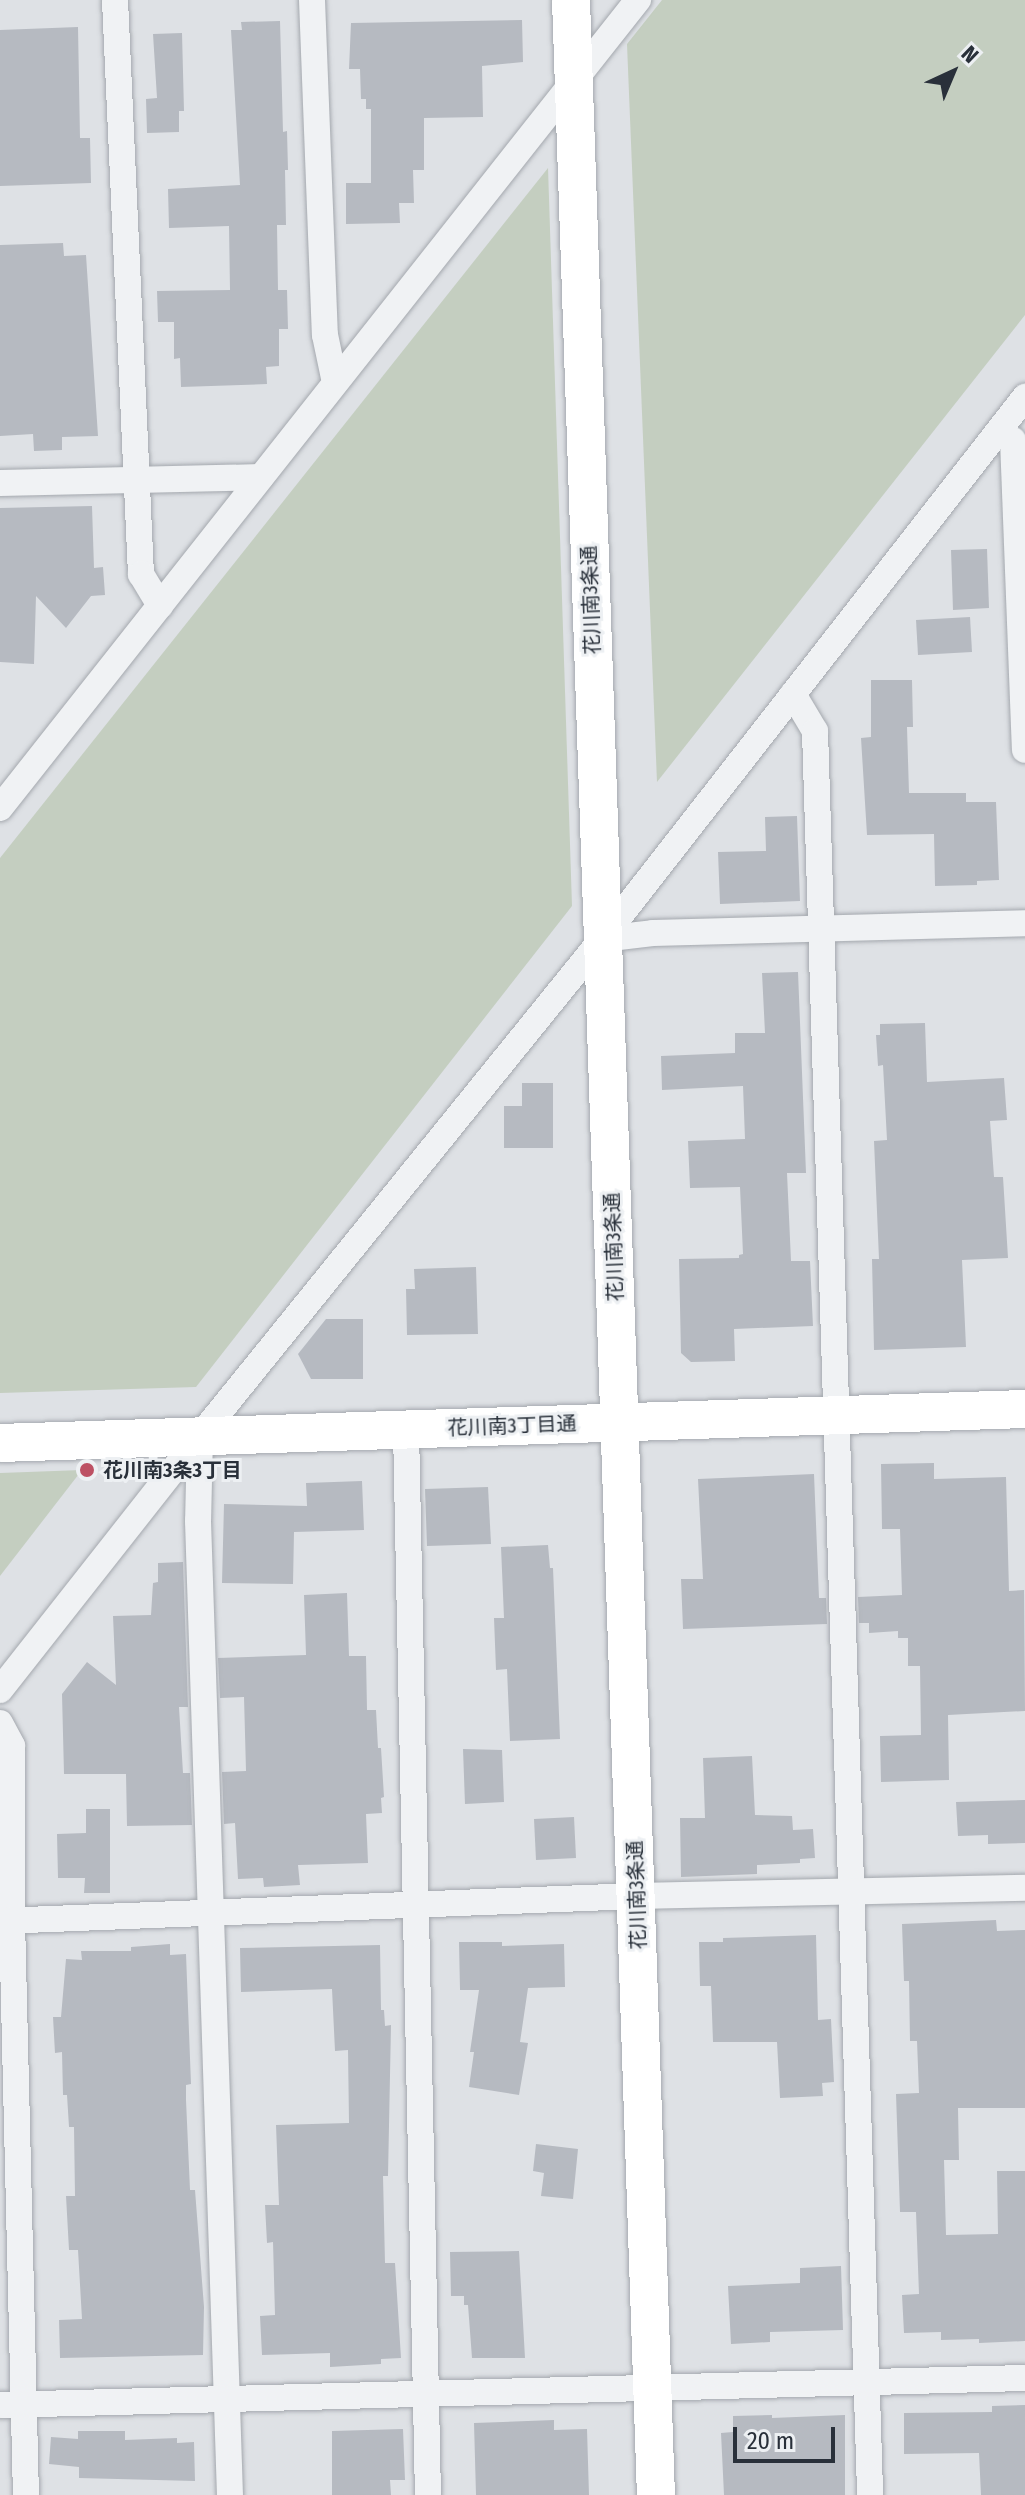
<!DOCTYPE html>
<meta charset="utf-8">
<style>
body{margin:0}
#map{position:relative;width:1025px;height:2495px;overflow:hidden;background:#dee1e5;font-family:"Fira Sans Condensed","Noto Sans JP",sans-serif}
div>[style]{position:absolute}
.green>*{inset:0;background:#c4cec0}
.building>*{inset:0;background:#b6bac1}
.roads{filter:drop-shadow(0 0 2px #a4a8ae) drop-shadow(0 0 2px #a4a8ae)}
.street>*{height:26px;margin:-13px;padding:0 13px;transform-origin:13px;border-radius:13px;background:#f0f2f4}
.secondary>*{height:38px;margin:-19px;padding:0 19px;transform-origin:19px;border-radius:19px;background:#fff}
.dots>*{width:22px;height:22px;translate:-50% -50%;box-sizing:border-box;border:4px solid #edf0f3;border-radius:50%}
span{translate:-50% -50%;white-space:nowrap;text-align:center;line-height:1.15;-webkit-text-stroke:6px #edf0f3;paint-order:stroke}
.street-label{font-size:20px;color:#29303a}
.poi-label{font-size:20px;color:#29303a;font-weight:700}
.left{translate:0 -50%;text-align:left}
.north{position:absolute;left:913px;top:32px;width:80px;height:80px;-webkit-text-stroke:6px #edf0f3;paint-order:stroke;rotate:44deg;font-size:22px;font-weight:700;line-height:32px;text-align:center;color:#29303a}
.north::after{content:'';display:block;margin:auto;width:28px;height:36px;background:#29303a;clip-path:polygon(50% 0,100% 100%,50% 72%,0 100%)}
.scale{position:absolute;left:733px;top:2427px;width:102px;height:36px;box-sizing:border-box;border:4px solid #29303a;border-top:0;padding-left:10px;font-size:24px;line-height:28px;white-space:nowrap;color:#29303a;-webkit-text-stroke:6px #edf0f3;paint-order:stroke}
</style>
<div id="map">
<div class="green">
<i style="clip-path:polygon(662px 0,1025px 0,1025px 315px,657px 782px,627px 44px)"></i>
<i style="clip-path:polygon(548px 168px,572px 906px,196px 1387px,0 1393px,0 858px)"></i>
<i style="clip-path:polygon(82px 1470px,0 1576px,0 1473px)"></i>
</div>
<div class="building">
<i style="clip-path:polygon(522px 20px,523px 62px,482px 66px,483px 117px,424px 118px,424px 170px,413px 170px,414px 203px,399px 203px,400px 223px,346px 224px,346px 183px,371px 183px,371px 109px,366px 109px,366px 99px,361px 99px,360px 69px,349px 69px,351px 23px)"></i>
<i style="clip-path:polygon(280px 21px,283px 132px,287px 131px,288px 170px,285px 170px,286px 225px,277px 225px,278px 290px,287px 290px,288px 329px,279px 329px,279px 366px,266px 367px,267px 384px,181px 387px,180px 358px,174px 359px,174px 322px,158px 322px,157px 291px,230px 290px,229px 226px,169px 228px,168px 189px,240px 185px,231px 30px,242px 30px,241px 22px)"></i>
<i style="clip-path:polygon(78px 27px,80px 138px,90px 138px,91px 183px,0 186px,0 30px)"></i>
<i style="clip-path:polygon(182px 33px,184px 111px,179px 111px,179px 132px,147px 133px,146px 99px,157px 98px,153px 34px)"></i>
<i style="clip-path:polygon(63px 243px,64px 256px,86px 255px,98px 436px,62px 437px,62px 450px,34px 451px,33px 434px,0 436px,0 245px)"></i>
<i style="clip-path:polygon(92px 506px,94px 568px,103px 567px,105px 595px,91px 596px,66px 628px,36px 596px,34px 664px,0 662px,0 508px)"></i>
<i style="clip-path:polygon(987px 549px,989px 608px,953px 610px,951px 550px)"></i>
<i style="clip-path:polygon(970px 617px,972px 652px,918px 655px,916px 620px)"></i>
<i style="clip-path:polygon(871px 680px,912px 680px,913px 727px,907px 727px,909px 793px,966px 793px,966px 802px,996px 802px,999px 880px,977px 881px,977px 885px,935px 886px,934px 834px,867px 835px,861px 738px,871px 737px)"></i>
<i style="clip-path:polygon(797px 816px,800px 901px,720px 904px,718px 852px,766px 851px,765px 817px)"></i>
<i style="clip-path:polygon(798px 972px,806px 1173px,787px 1173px,791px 1261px,810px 1261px,813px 1326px,734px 1329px,735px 1361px,691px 1362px,681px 1353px,679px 1259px,739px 1258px,739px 1255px,743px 1254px,740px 1187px,690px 1188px,688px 1141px,745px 1139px,743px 1086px,662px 1090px,661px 1056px,735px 1053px,735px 1033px,765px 1033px,762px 973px)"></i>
<i style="clip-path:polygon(925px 1023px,927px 1082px,1004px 1078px,1007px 1120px,990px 1121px,994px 1177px,1003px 1177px,1008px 1258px,962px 1260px,966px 1347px,874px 1350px,872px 1259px,879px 1259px,874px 1141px,887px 1140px,883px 1065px,878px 1066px,876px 1035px,880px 1035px,880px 1024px)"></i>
<i style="clip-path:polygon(522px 1083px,553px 1083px,553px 1148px,504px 1148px,504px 1106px,522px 1106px)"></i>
<i style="clip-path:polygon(476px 1267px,478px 1334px,407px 1335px,406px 1289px,415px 1289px,414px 1269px)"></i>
<i style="clip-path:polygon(326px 1319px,363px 1319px,363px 1379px,311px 1379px,298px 1354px)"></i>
<i style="clip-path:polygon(934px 1463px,934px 1479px,1006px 1477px,1009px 1591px,1024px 1590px,1025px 1711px,948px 1715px,949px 1780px,881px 1782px,880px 1736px,921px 1735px,920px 1666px,908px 1666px,908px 1638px,898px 1638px,898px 1631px,869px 1633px,869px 1623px,859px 1623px,858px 1597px,902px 1595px,900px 1529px,882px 1529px,881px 1464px)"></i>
<i style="clip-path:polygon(814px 1474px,819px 1598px,826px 1598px,827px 1624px,683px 1629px,681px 1579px,703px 1579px,698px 1479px)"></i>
<i style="clip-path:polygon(362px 1481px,364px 1530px,294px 1532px,293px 1584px,222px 1583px,224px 1504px,307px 1506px,306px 1483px)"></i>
<i style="clip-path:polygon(488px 1487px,491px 1544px,427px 1546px,425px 1489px)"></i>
<i style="clip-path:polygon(548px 1545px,550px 1568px,553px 1568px,560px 1739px,510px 1741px,507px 1669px,496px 1670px,494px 1618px,504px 1618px,501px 1547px)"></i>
<i style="clip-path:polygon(183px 1562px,188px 1707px,179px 1707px,183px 1773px,190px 1773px,192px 1825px,127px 1826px,126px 1774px,64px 1774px,62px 1694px,87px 1662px,116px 1685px,113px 1616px,151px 1615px,153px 1583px,158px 1582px,158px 1563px)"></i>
<i style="clip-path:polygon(347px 1593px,349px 1656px,366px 1656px,367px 1710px,376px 1710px,378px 1748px,381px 1748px,384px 1797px,381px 1798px,382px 1813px,366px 1814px,368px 1863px,298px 1865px,300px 1885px,264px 1887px,263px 1878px,238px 1879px,235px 1823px,224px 1824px,222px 1772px,246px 1771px,244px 1697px,220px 1698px,218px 1658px,306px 1655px,304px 1595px)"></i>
<i style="clip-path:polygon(463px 1749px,502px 1750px,504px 1802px,465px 1804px)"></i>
<i style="clip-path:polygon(752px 1756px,755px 1815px,792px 1816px,793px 1830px,813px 1829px,815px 1858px,800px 1859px,800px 1863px,757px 1865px,757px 1874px,681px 1877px,680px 1818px,705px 1818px,703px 1758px)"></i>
<i style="clip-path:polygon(1025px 1800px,1025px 1843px,988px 1844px,988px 1835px,958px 1836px,956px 1802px)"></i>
<i style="clip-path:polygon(86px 1809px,110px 1809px,110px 1893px,84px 1893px,85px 1878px,58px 1878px,57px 1834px,86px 1833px)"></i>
<i style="clip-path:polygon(574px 1817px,576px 1858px,536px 1860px,534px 1819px)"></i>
<i style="clip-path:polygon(996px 1920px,997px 1931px,1025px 1930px,1025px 2108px,958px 2108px,959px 2160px,944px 2160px,946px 2235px,998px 2234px,997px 2171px,1025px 2171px,1025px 2341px,979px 2343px,979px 2339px,941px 2340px,941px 2332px,904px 2333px,902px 2295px,919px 2294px,916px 2212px,900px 2212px,896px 2094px,919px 2093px,917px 2041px,910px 2041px,909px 1981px,904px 1981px,902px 1924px)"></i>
<i style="clip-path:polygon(816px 1935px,818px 2020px,831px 2019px,834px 2082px,822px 2083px,823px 2096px,780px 2098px,777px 2042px,713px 2042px,711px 1986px,700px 1986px,699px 1942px,723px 1942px,723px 1938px)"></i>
<i style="clip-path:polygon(459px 1942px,502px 1942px,502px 1946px,564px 1944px,565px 1987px,528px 1988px,520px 2042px,528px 2043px,519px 2095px,469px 2087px,474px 2052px,470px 2052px,479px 1990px,460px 1990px)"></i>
<i style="clip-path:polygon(170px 1944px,170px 1955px,186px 1954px,191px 2084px,186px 2085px,186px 2100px,190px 2190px,195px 2190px,204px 2307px,203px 2355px,60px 2358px,59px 2320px,82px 2319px,78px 2250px,69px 2250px,66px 2196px,75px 2196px,74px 2127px,69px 2127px,67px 2095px,63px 2095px,62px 2052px,55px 2053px,53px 2017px,61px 2017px,66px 1959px,82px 1960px,81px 1951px,131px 1951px,131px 1947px)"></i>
<i style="clip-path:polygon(380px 1945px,381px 2010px,384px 2010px,385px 2026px,391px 2025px,388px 2176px,383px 2176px,385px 2263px,395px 2263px,401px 2358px,381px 2359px,381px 2364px,330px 2367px,330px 2353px,262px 2355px,260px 2316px,275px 2315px,273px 2242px,267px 2243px,265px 2205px,279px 2205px,276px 2125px,349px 2123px,348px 2050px,335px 2051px,332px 1989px,241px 1992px,240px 1948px)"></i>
<i style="clip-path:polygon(536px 2144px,578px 2149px,573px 2199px,541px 2196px,544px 2173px,533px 2171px)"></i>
<i style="clip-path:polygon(519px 2251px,525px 2358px,472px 2358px,468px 2305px,464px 2305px,464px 2296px,451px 2296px,450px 2252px)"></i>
<i style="clip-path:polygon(841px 2266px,843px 2330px,770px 2332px,770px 2342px,731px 2344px,728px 2286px,800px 2283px,800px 2268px)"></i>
<i style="clip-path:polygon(1025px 2405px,1025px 2495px,981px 2495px,979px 2453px,904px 2454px,904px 2413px,992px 2412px,992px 2406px)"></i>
<i style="clip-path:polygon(772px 2415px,772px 2418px,845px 2415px,845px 2495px,724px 2495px,721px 2433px,733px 2432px,733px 2416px)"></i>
<i style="clip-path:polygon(554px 2420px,554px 2430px,587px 2429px,589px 2495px,476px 2495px,474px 2423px)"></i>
<i style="clip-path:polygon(403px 2429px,405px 2480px,390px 2480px,391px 2495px,332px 2495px,332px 2431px)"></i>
<i style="clip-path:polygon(78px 2431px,125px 2431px,125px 2440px,177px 2438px,177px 2443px,194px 2442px,195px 2481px,79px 2478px,79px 2467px,49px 2464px,51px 2437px,78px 2439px)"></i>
</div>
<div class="roads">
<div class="street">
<i style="left:115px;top:0;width:575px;rotate:87.41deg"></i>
<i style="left:141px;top:574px;width:37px;rotate:59deg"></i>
<i style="left:312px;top:0;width:335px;rotate:87.8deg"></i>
<i style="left:325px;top:335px;width:49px;rotate:78.2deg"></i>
<i style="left:1013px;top:440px;width:310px;rotate:87.8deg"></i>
<i style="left:0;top:483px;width:261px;rotate:-1.3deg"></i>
<i style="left:793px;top:694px;width:43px;rotate:59.3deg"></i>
<i style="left:815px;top:731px;width:1765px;rotate:88.21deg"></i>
<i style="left:0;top:808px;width:1030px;rotate:-51.71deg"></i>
<i style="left:602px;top:939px;width:51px;rotate:-6.7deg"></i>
<i style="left:653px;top:933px;width:372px;rotate:-1.5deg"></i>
<i style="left:406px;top:1429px;width:1066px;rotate:88.82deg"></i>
<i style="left:200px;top:1436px;width:85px;rotate:91.3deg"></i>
<i style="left:198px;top:1521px;width:975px;rotate:88.12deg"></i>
<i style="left:0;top:1690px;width:323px;rotate:-51.8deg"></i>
<i style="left:200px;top:1436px;width:639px;rotate:-51.03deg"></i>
<i style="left:602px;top:939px;width:688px;rotate:-52.03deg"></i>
<i style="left:0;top:1723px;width:26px;rotate:62deg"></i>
<i style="left:12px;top:1746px;width:174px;rotate:90deg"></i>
<i style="left:12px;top:1920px;width:575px;rotate:88.61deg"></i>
<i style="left:0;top:1921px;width:637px;rotate:-2.25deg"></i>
<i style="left:637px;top:1896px;width:388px;rotate:-1.2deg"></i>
<i style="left:0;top:2405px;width:1025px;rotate:-1.51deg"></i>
</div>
<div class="secondary">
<i style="left:571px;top:0;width:2496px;rotate:88.05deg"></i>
<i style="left:0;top:1443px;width:1026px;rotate:-1.9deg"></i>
</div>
</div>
<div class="dots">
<i style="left:87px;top:1470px;background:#bd5164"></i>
</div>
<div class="street-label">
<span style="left:591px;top:600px;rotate:-92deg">花川南3条通</span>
<span style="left:614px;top:1247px;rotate:-92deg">花川南3条通</span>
<span style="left:512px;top:1426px;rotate:-2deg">花川南3丁目通</span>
<span style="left:637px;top:1895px;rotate:-92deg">花川南3条通</span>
</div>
<div class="poi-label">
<span class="left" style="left:103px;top:1470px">花川南3条3丁目</span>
</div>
<div class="north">N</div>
<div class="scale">20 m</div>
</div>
